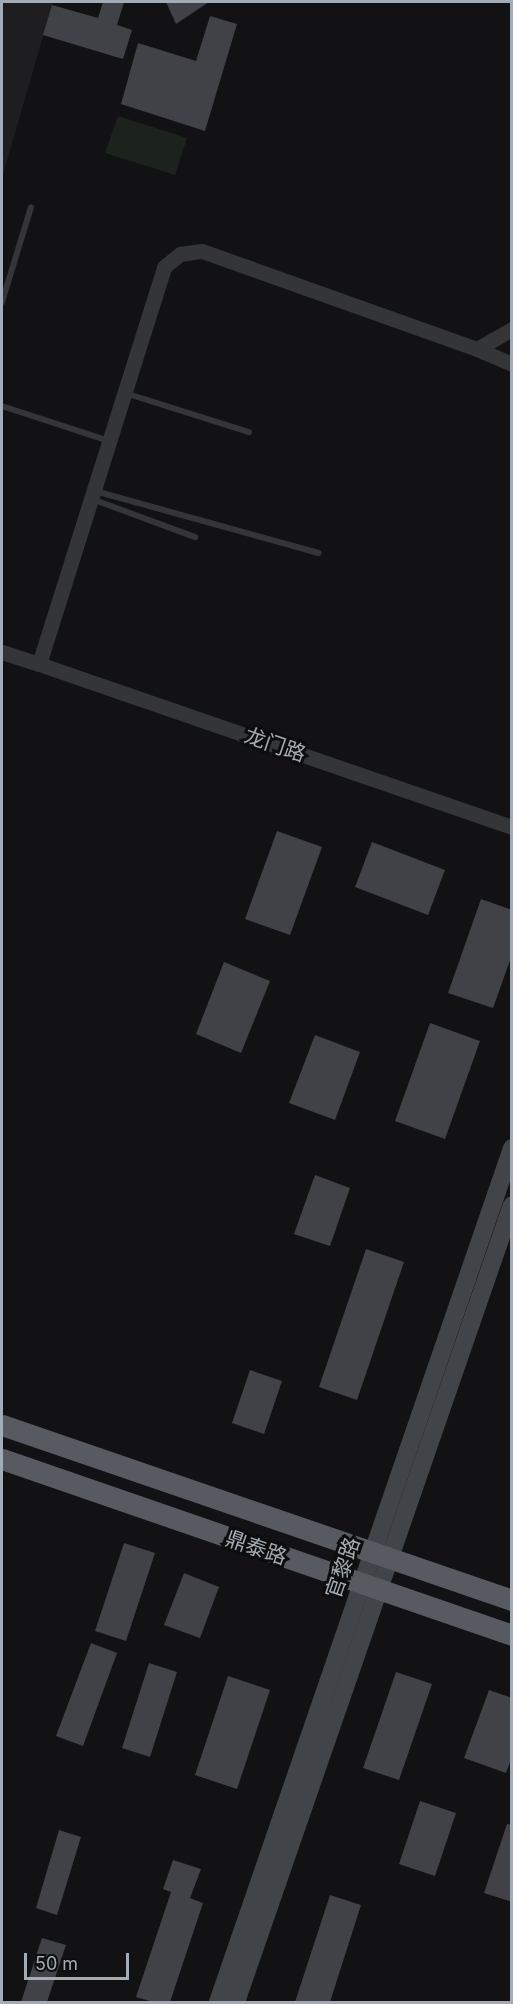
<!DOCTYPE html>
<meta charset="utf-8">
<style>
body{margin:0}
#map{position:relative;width:513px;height:2004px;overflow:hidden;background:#121214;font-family:Inter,"Noto Sans SC",sans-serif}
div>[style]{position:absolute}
.built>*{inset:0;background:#1e1e21}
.green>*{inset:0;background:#1c231c}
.building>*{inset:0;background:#414247}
.service>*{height:6px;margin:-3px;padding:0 3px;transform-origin:3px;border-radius:3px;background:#333539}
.tertiary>*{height:15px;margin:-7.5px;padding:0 7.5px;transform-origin:7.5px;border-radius:7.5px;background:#333539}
.secondary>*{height:18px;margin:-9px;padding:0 9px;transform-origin:9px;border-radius:9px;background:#414449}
.trunk>*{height:21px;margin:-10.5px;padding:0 10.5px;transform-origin:10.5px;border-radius:10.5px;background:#575a61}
span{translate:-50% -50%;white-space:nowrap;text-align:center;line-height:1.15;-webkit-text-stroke:6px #0d0d0e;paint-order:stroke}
.street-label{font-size:21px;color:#a3abb4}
.frame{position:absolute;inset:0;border:3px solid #a3abb4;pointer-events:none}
.scale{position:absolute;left:24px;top:1953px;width:105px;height:27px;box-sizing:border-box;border:3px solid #a3abb4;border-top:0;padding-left:8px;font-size:18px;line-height:21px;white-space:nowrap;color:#a3abb4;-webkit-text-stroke:4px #0d0d0e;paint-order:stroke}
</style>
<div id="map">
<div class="built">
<i style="clip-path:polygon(2px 2px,53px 2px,2px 178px)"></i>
</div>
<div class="green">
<i style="clip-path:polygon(118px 116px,187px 138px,175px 175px,105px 153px)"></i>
</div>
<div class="building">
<i style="clip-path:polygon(103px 2px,124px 2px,117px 25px,132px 30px,123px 59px,43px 35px,52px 5px,98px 18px)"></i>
<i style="clip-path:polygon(166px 2px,209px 2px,176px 24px)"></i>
<i style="clip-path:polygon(210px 16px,237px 24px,205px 131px,121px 104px,138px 43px,196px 61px)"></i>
<i style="clip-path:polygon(277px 831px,322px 847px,290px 935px,245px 919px)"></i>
<i style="clip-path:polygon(372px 842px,445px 870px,428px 915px,355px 887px)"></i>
<i style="clip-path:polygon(481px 899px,512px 910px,512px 955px,493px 1008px,448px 993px)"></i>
<i style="clip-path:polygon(224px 962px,270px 981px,241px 1053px,196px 1034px)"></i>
<i style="clip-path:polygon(430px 1023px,480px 1041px,445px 1139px,395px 1121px)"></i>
<i style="clip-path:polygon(315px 1035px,360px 1052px,335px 1120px,289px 1103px)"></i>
<i style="clip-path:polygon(315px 1175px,350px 1188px,330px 1246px,294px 1234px)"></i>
<i style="clip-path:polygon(366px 1249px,404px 1262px,357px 1400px,319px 1387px)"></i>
<i style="clip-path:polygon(250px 1370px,282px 1381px,264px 1434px,232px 1423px)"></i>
<i style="clip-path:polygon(124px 1543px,155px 1553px,126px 1641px,95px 1631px)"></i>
<i style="clip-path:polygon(184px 1573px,219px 1587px,200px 1638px,164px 1625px)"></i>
<i style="clip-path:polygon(91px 1643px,117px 1653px,83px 1746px,56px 1736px)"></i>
<i style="clip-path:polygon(149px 1663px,177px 1672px,150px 1757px,122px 1748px)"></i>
<i style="clip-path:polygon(396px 1672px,432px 1684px,399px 1780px,363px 1768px)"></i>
<i style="clip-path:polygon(228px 1676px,270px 1690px,237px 1789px,195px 1775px)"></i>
<i style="clip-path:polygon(489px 1690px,512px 1698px,512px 1757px,506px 1773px,464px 1758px)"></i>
<i style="clip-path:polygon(420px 1801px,456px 1813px,435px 1876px,399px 1864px)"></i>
<i style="clip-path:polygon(507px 1824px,512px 1825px,512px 1902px,484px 1893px)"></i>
<i style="clip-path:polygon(59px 1830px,81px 1837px,57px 1915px,36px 1908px)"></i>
<i style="clip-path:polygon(173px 1860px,201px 1869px,190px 1898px,203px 1903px,170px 2002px,153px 2002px,136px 1997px,171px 1892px,163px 1889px)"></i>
<i style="clip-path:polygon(330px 1895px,361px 1905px,330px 2002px,295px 2002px)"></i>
<i style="clip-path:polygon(42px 1938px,66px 1945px,47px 2002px,21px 2002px)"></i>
</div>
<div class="service">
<i style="left:2px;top:302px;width:99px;rotate:-73deg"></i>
<i style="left:125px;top:393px;width:130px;rotate:17.5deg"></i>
<i style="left:2px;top:406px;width:113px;rotate:18.1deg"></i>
<i style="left:95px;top:491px;width:232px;rotate:15.5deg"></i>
<i style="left:92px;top:499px;width:110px;rotate:20.3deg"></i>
</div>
<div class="tertiary">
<i style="left:512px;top:329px;width:40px;rotate:150.3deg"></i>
<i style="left:477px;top:349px;width:38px;rotate:23deg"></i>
<i style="left:2px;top:652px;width:39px;rotate:18deg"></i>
<i style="left:39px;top:664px;width:416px;rotate:-72.5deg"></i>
<i style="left:164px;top:267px;width:21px;rotate:-39deg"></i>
<i style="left:180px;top:254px;width:22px;rotate:-8deg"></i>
<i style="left:202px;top:251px;width:292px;rotate:19.6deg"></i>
<i style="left:39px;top:664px;width:500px;rotate:19.01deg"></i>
</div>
<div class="secondary">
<i style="left:218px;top:2002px;width:903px;rotate:-71deg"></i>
<i style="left:236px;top:2002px;width:843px;rotate:-70.9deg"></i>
</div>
<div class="trunk">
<i style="left:2px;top:1425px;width:539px;rotate:18.94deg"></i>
<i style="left:2px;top:1459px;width:540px;rotate:19.04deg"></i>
</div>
<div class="street-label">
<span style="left:275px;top:745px;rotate:19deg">龙门路</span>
<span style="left:256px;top:1548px;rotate:19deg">鼎泰路</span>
<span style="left:343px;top:1568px;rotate:-71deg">官黎路</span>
</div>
<div class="frame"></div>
<div class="scale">50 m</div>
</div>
